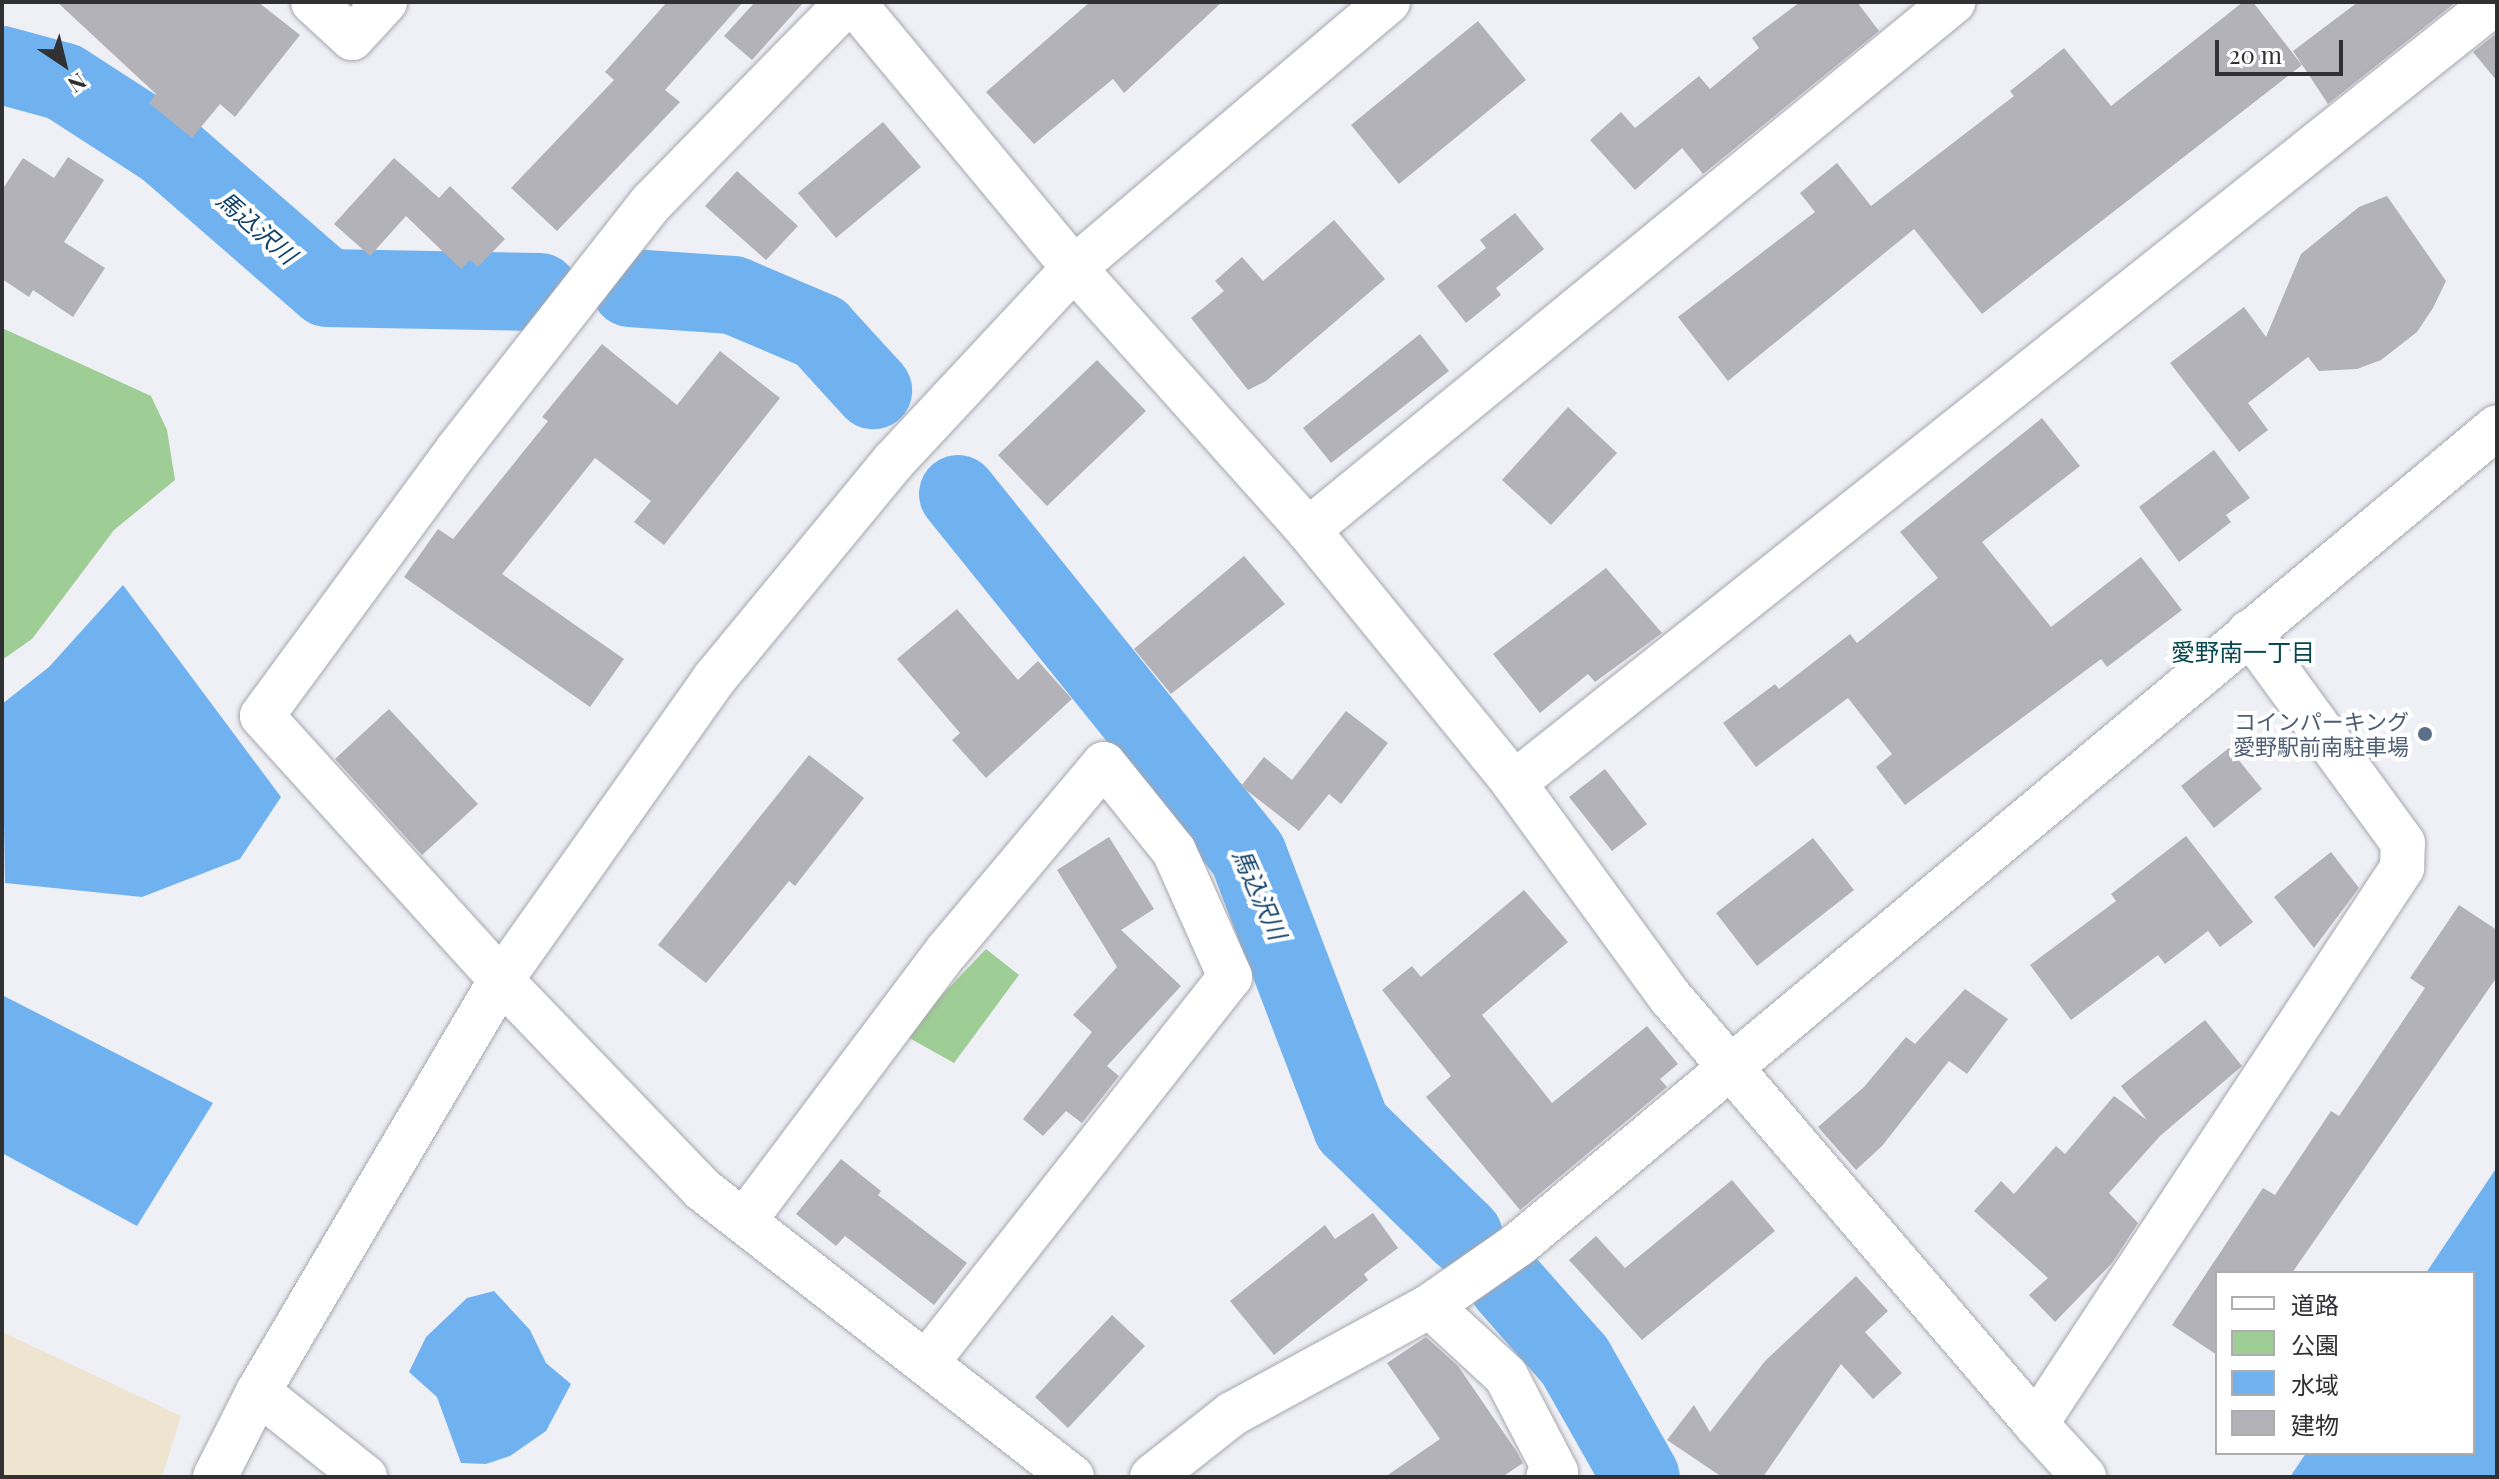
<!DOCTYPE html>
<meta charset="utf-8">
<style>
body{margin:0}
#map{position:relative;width:2499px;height:1479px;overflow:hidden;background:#efeff6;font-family:"Playfair Display","Noto Sans JP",serif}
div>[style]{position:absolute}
.industrial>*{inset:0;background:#ede5d0}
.green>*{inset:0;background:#9fcd96}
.water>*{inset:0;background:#70b2f0}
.river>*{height:78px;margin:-39px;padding:0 39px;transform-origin:39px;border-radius:39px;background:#70b2f0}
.building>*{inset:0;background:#b3b2b9}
.roads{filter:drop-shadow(0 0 2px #a6a6ad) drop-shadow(0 0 2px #a6a6ad)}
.minor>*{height:44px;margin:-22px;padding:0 22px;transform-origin:22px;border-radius:22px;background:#fff}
.dots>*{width:22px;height:22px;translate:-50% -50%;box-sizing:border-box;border:4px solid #fff;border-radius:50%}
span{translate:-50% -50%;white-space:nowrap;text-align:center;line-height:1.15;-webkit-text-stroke:8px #fff;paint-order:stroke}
.service-label{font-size:22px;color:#4e5e75}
.right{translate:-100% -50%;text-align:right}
.water-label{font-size:24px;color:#114169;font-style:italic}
.neighbourhood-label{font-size:24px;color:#08484f}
.frame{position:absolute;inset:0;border:4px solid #313134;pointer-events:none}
.legend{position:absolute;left:2215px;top:1271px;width:260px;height:184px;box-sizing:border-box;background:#fff;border:2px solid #adadae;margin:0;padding:10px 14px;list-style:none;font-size:24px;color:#313134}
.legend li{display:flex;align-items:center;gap:16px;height:40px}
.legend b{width:40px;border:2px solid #adadae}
.north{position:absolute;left:24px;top:24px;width:80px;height:80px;-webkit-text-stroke:6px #fff;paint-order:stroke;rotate:145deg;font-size:22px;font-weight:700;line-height:32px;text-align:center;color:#313134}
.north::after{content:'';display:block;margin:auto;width:28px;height:36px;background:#313134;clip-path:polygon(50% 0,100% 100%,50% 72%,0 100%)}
.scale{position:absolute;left:2215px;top:40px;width:128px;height:36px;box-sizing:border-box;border:4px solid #313134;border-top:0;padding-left:10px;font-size:24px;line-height:28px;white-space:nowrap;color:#313134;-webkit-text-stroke:6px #fff;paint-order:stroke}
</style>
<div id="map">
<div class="industrial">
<i style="clip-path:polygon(2px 1332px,181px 1416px,162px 1477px,2px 1477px)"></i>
</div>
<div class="green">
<i style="clip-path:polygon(2px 328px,151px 396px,167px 430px,175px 480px,114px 530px,32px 639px,2px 660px)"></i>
<i style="clip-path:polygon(986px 949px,1019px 975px,954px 1063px,904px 1035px)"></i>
</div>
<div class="water">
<i style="clip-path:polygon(123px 585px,281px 797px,240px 859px,142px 897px,5px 883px,2px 704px,49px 667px)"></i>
<i style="clip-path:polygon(2px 995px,213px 1103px,137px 1226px,2px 1153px)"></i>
<i style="clip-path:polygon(2497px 1167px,2497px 1477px,2290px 1477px,2306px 1453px,2473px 1453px,2473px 1273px,2426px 1273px)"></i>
<i style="clip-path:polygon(494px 1291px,530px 1330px,546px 1363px,571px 1384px,546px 1431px,510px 1456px,486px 1464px,461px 1463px,437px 1397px,409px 1372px,426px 1337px,467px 1298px)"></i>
</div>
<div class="river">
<i style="left:2px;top:65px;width:64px;rotate:15.3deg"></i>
<i style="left:64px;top:82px;width:121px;rotate:32.9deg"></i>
<i style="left:166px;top:148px;width:213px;rotate:41deg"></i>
<i style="left:327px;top:288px;width:213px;rotate:1.1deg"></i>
<i style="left:630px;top:288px;width:103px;rotate:3.9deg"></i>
<i style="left:733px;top:295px;width:95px;rotate:23deg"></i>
<i style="left:820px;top:332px;width:79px;rotate:47.6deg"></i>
<i style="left:958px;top:494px;width:463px;rotate:51.2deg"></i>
<i style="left:1248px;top:855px;width:291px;rotate:69.1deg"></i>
<i style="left:1352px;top:1127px;width:156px;rotate:44.2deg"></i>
<i style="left:1508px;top:1285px;width:101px;rotate:48.6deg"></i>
<i style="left:1575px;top:1361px;width:133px;rotate:60.4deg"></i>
</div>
<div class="building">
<i style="clip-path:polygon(57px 2px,258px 2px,300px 35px,235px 117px,220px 104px,192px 138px,149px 103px,156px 94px)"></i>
<i style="clip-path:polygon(667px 2px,743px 2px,665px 90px,680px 102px,557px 231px,511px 188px,614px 80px,605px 72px)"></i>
<i style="clip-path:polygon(755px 2px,804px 2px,752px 60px,724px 36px)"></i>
<i style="clip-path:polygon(1090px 2px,1222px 2px,1124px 93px,1113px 79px,1034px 144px,986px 92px)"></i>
<i style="clip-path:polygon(1800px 2px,1857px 2px,1879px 31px,1703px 174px,1682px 148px,1635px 190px,1590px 140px,1621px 112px,1635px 128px,1699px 76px,1710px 89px,1759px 48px,1752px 38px)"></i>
<i style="clip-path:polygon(2243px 2px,2253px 2px,2302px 65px,1982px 314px,1914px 229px,1728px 381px,1678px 317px,1815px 212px,1800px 193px,1837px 163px,1871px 206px,2014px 96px,2010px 91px,2064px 48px,2111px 106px)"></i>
<i style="clip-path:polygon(2358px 2px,2456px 2px,2328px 104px,2293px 51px)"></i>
<i style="clip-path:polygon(1478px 21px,1526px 80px,1399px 184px,1351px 125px)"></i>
<i style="clip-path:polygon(2497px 33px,2497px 81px,2473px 52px)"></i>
<i style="clip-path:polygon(883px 122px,921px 167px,836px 238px,798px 193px)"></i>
<i style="clip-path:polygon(68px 157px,104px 180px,64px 242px,105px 268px,73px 317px,33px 290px,29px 297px,2px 279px,2px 190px,23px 158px,54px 178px)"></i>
<i style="clip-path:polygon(394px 158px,439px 198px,450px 186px,505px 239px,478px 267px,470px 260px,461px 269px,406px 216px,370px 256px,334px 224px)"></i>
<i style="clip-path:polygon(737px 171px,798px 226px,766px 260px,705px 206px)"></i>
<i style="clip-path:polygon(2387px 196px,2446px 281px,2433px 308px,2417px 332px,2381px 360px,2357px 369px,2319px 371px,2308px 357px,2248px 403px,2268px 430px,2239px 452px,2170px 363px,2244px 307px,2266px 337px,2301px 254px,2359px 207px)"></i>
<i style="clip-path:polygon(1515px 213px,1544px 249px,1496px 288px,1501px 295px,1466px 323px,1437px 286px,1486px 248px,1480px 240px)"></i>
<i style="clip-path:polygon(1334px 220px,1385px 279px,1266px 381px,1248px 390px,1191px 318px,1224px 291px,1215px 281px,1242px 257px,1263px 281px)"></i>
<i style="clip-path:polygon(1420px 334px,1449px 371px,1331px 463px,1303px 428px)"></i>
<i style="clip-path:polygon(602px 344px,677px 405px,720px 351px,780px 398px,664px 545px,634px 522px,651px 501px,595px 458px,502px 574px,624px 659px,590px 707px,404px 577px,438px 529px,453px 539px,548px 421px,542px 417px)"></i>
<i style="clip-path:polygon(1097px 360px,1146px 411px,1047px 506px,998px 455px)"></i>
<i style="clip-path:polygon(1568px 407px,1617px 453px,1551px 525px,1502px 480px)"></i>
<i style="clip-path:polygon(2042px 418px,2080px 466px,1982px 542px,2051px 627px,2141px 557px,2182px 610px,2107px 667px,2101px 659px,1905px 805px,1876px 767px,1892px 754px,1848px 698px,1756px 767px,1723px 723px,1775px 684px,1779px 689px,1850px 634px,1857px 643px,1938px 578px,1900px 532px)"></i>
<i style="clip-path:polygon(2214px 450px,2250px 498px,2226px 515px,2231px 522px,2179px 562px,2139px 507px)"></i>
<i style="clip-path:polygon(1244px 556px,1285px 604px,1171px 694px,1134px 649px)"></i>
<i style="clip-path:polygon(1606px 568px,1662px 633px,1595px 682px,1588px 674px,1540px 713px,1493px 654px)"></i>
<i style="clip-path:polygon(957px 609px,1018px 680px,1038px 661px,1072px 699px,986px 778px,952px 740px,960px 733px,897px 659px)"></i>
<i style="clip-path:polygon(389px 709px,478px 804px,422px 855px,335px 759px)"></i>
<i style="clip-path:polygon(1346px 711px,1388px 743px,1341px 804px,1329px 794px,1299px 831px,1241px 786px,1264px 757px,1292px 780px)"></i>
<i style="clip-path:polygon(2229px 748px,2262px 789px,2214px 828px,2181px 786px)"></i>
<i style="clip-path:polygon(809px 755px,864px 798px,795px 886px,789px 881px,706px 983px,658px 945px)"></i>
<i style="clip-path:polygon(1605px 769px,1647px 824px,1612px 851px,1569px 797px)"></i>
<i style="clip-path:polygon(2186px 836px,2253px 922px,2220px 947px,2208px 931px,2165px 964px,2158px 955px,2071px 1020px,2030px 965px,2116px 901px,2111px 894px)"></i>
<i style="clip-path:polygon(1109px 837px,1154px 909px,1121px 930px,1181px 986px,1107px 1066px,1119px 1076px,1082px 1123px,1066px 1111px,1043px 1136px,1023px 1119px,1092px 1032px,1073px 1015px,1117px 967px,1057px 870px)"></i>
<i style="clip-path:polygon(1813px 838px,1854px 890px,1757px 966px,1716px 913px)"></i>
<i style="clip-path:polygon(2331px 852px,2359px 888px,2314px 948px,2274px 897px)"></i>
<i style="clip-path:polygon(1524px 890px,1568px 942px,1482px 1015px,1552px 1103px,1647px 1026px,1678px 1064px,1660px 1079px,1667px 1087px,1520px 1210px,1426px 1097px,1451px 1076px,1382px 990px,1412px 966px,1421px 977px)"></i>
<i style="clip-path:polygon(2459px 905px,2497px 930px,2497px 977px,2292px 1273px,2217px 1273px,2217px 1355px,2172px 1325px,2263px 1188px,2275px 1195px,2331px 1111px,2339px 1116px,2425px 988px,2410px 978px)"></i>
<i style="clip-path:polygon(1965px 989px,2008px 1019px,1967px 1074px,1949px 1061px,1882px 1146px,1856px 1170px,1818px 1127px,1864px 1087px,1906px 1037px,1915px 1044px)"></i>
<i style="clip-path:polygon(2205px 1020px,2242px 1066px,2160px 1136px,2109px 1193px,2138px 1223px,2112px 1263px,2055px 1322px,2029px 1295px,2048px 1278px,1974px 1211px,2001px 1181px,2014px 1194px,2056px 1146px,2065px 1154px,2114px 1096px,2147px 1120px,2121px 1086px)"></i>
<i style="clip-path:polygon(841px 1159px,881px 1191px,878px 1195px,967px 1263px,934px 1305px,845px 1236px,836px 1246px,796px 1214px)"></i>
<i style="clip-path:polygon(1732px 1180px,1775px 1231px,1642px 1340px,1569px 1260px,1596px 1236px,1625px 1268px)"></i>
<i style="clip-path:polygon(1373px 1213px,1398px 1248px,1364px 1274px,1368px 1280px,1274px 1355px,1230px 1301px,1325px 1225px,1335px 1239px)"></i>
<i style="clip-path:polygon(1856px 1276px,1888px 1311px,1865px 1332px,1902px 1373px,1873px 1399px,1841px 1364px,1763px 1477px,1722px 1477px,1667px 1440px,1694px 1405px,1710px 1432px,1765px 1361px)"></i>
<i style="clip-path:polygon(1112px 1315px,1145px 1346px,1068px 1428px,1035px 1397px)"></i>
<i style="clip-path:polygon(1426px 1337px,1458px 1366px,1517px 1452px,1523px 1463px,1502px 1477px,1385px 1477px,1440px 1439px,1387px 1363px)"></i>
</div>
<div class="roads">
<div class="minor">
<i style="left:313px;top:2px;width:53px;rotate:42.7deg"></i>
<i style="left:352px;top:38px;width:49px;rotate:-47.5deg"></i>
<i style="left:848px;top:2px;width:281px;rotate:134.4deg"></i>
<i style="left:651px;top:203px;width:313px;rotate:128.1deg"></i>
<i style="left:458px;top:449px;width:331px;rotate:126.3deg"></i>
<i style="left:262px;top:716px;width:356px;rotate:47.8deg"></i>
<i style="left:501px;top:980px;width:290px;rotate:46.1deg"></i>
<i style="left:702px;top:1189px;width:469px;rotate:37.9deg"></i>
<i style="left:853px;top:2px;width:346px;rotate:50.3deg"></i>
<i style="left:1074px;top:268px;width:351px;rotate:48.2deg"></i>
<i style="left:1308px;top:530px;width:326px;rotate:50.8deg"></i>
<i style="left:1514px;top:783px;width:266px;rotate:53.9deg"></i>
<i style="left:1671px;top:998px;width:561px;rotate:49.41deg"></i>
<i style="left:2036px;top:1424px;width:666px;rotate:-56.64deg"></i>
<i style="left:2402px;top:868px;width:25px;rotate:-88deg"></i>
<i style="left:2403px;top:843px;width:261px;rotate:-126.1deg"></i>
<i style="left:1308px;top:530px;width:834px;rotate:-39.3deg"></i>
<i style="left:1514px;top:783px;width:1255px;rotate:-38.5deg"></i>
<i style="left:744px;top:1221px;width:338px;rotate:-53.1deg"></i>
<i style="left:947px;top:951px;width:244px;rotate:-50deg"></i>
<i style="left:1104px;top:764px;width:112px;rotate:51.2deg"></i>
<i style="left:1174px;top:851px;width:138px;rotate:66deg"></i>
<i style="left:1230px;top:977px;width:491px;rotate:128.2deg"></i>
<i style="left:1430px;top:1306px;width:103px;rotate:42.6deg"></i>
<i style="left:1506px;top:1376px;width:108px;rotate:62.5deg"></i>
<i style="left:1556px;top:1472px;width:9px;rotate:148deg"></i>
<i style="left:258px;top:1392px;width:137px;rotate:38.5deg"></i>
<i style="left:2036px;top:1424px;width:72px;rotate:47.8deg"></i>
<i style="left:215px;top:1477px;width:95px;rotate:-63.2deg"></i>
<i style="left:258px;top:1392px;width:478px;rotate:-59.5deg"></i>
<i style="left:501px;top:980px;width:369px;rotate:-54.7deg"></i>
<i style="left:714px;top:679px;width:281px;rotate:-50.5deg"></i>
<i style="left:893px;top:462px;width:265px;rotate:-47deg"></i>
<i style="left:1074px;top:268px;width:412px;rotate:-40.3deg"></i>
<i style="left:1152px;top:1477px;width:102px;rotate:-38.2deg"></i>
<i style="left:1232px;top:1414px;width:226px;rotate:-28.6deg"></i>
<i style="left:1430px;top:1306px;width:108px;rotate:-34.9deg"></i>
<i style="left:1519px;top:1244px;width:1274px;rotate:-39.87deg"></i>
</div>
</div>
<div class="dots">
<i style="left:2425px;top:734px;background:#5c6f8a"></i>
</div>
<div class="service-label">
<span class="right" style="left:2409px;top:734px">コインパーキング<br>愛野駅前南駐車場</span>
</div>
<div class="water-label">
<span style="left:257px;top:227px;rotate:41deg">馬込沢川</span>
<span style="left:1260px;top:894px;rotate:66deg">馬込沢川</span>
</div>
<div class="neighbourhood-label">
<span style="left:2243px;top:652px">愛野南一丁目</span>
</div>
<div class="frame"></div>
<ul class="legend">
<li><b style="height:10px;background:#fff"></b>道路</li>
<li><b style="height:22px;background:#9fcd96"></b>公園</li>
<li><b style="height:22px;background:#70b2f0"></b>水域</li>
<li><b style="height:22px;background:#b3b2b9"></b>建物</li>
</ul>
<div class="north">N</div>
<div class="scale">20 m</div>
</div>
